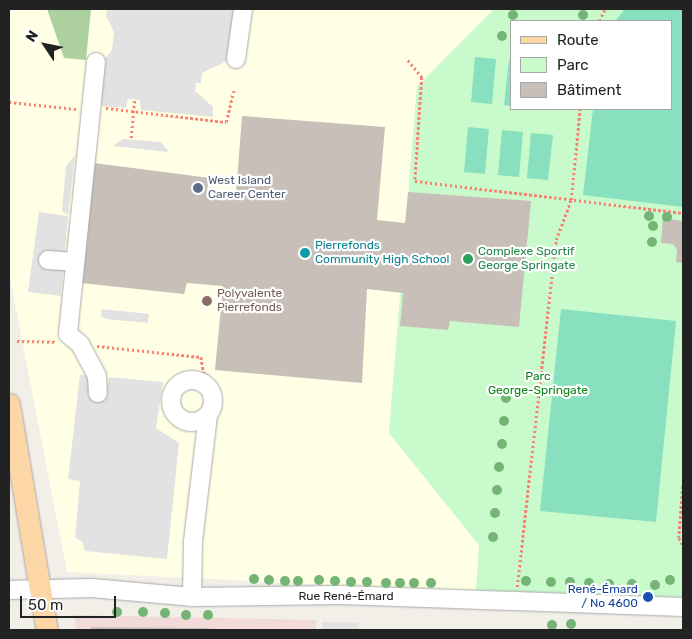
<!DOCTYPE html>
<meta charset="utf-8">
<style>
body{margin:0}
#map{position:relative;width:692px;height:639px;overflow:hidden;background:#f2efe9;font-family:Rubik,sans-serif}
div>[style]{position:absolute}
.commercial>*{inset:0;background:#f2dad9}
.education>*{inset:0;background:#ffffe5}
.forest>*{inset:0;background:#add19e}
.park>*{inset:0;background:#c8facc}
.pitch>*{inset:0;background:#88e0be}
.parking>*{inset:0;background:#e2e2e2}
.building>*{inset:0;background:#c7bfb8}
.path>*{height:2.5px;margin-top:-1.25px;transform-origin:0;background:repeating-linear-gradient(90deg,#fa8072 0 2.5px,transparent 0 5px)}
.roads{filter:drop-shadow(0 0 1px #a9a9a9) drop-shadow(0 0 1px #a9a9a9)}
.minor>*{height:18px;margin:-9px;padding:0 9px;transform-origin:9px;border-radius:9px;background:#fff}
.minor>.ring{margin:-9px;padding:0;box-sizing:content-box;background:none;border:18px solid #fff;border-radius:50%}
.major>*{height:21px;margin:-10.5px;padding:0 10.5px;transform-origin:10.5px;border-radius:10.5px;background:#fcd6a4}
.trees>*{width:10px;height:10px;margin:-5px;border-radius:50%;background:#74b475}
.dots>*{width:14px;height:14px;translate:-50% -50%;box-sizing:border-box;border:2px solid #fff;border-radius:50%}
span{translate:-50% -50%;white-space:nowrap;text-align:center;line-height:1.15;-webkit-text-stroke:4.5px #fff;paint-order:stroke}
.service-label{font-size:12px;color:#4e5e75}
.left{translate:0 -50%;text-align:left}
.culture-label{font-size:12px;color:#0d838f}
.leisure-label{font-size:12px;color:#27864d}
.education-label{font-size:12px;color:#785e54}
.park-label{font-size:12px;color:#0c8416}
.transit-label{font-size:12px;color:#164399}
.right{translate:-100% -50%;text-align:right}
.street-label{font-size:12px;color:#222}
.frame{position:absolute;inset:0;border:10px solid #222;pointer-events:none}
.legend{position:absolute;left:510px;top:20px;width:162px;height:90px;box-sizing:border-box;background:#fff;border:1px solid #a7a7a7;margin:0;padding:6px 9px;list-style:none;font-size:15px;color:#222}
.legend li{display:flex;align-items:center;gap:10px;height:25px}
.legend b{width:25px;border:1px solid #a7a7a7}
.north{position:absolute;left:20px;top:20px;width:50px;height:50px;-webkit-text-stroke:4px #fff;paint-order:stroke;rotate:304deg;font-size:14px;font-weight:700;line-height:20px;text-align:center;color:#222}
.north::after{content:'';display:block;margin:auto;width:18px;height:22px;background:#222;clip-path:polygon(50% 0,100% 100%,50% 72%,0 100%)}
.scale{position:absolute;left:20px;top:596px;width:96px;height:22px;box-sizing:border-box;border:2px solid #222;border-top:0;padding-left:6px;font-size:15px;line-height:18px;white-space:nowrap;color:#222;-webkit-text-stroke:4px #fff;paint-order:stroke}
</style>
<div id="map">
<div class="commercial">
<i style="clip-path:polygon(74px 615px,316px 620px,316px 630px,76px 630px)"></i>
</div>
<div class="education">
<i style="clip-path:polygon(9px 9px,494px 9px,417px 87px,389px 433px,479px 545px,476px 592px,67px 572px,9px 273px)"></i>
</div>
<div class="forest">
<i style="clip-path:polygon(47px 9px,91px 9px,86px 60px,64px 58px)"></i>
</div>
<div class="park">
<i style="clip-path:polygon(evenodd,494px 9px,683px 9px,683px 599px,476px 592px,479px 545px,389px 433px,417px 87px,494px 9px,511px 21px,671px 21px,671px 109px,511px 109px,511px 21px)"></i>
</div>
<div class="pitch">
<i style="clip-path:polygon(625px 9px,683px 9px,683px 207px,583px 195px,593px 109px,671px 109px,671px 21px,615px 21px)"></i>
<i style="clip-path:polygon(475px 57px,496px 59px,492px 104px,471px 102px)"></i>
<i style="clip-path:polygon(509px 60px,511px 60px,511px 106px,504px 105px)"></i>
<i style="clip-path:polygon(468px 127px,489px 129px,485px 174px,464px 172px)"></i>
<i style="clip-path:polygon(502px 130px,523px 132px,519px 177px,498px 175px)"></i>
<i style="clip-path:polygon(531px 133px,553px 135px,548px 180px,527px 178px)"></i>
<i style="clip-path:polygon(561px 309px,676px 321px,656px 522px,540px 511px)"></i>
</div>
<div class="parking">
<i style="clip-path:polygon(107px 9px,238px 9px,233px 52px,228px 52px,227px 61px,202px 73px,201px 83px,196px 83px,195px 91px,213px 107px,213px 117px,141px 110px,140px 100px,128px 99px,126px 108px,102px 106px,99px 82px,102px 62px,112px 50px,114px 32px,106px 16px)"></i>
<i style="clip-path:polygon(123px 139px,161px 142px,169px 152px,113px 146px)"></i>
<i style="clip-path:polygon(75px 155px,68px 215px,62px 211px,66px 166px)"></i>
<i style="clip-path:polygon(39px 212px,68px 216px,61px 296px,28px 292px)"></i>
<i style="clip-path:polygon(102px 309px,149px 314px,148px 323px,106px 319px,101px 316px)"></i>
<i style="clip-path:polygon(80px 375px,92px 375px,107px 388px,109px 377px,163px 382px,156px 428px,179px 443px,167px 559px,85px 551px,82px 541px,75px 538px,80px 481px,68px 479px)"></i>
<i style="clip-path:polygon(322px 622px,359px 623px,358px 630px,322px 630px)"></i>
</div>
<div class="building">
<i style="clip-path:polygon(242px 116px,385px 127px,377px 220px,405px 223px,408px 192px,531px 201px,519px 327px,450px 321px,448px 330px,400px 326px,403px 293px,367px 289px,362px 383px,215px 370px,223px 286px,187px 283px,184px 294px,81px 283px,94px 163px,210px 178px,207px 189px,236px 193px)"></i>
<i style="clip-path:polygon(663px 218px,683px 221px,683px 263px,676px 262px,677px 250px,673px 244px,661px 243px)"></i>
<i style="clip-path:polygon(91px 627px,209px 628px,209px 630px,91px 630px)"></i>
</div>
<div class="path">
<i style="left:599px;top:21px;width:13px;rotate:-63deg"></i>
<i style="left:408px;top:60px;width:22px;rotate:51deg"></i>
<i style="left:422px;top:77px;width:104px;rotate:93.9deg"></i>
<i style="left:415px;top:181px;width:270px;rotate:6.8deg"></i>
<i style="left:9px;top:102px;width:68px;rotate:5.9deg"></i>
<i style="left:106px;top:108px;width:121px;rotate:6.7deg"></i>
<i style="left:226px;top:122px;width:32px;rotate:-76deg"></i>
<i style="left:131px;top:138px;width:38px;rotate:-85deg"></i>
<i style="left:17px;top:341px;width:39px;rotate:1deg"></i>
<i style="left:97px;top:346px;width:105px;rotate:6deg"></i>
<i style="left:201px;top:357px;width:28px;rotate:80deg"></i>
<i style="left:683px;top:486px;width:52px;rotate:94.4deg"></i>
<i style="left:679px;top:538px;width:8px;rotate:60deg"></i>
<i style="left:517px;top:587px;width:349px;rotate:-83.6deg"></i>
<i style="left:556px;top:240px;width:43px;rotate:-69.4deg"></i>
<i style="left:571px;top:200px;width:91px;rotate:-84.4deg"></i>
</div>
<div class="roads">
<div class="minor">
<i style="left:236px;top:59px;width:50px;rotate:-82deg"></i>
<i style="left:96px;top:62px;width:273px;rotate:95.9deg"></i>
<i style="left:68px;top:334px;width:16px;rotate:40deg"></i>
<i style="left:80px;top:344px;width:36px;rotate:62deg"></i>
<i style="left:97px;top:376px;width:17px;rotate:87deg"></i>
<i style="left:48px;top:260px;width:27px;rotate:4deg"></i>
<i class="ring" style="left:171px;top:380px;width:24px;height:24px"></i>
<i style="left:9px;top:590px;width:83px;rotate:-1.4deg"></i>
<i style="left:92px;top:588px;width:100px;rotate:5.1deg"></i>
<i style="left:192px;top:597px;width:150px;rotate:-0.8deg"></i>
<i style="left:342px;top:595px;width:341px;rotate:2deg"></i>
<i style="left:192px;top:597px;width:56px;rotate:-89deg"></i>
<i style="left:193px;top:541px;width:126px;rotate:-83.2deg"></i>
</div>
<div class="major">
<i style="left:9px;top:404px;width:229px;rotate:80.5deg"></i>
</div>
</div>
<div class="trees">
<i style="left:513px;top:15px"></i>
<i style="left:583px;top:15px"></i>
<i style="left:502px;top:36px"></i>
<i style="left:649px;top:216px"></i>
<i style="left:667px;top:217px"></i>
<i style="left:653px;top:226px"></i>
<i style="left:652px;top:242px"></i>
<i style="left:506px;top:398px"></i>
<i style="left:504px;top:421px"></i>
<i style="left:502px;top:444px"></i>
<i style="left:499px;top:467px"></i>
<i style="left:497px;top:490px"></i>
<i style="left:495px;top:513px"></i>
<i style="left:493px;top:537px"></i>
<i style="left:254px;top:579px"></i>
<i style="left:269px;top:580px"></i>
<i style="left:319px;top:580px"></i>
<i style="left:670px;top:580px"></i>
<i style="left:285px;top:581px"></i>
<i style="left:298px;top:581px"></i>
<i style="left:335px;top:581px"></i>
<i style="left:526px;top:581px"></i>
<i style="left:351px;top:582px"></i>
<i style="left:367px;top:582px"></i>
<i style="left:551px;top:582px"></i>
<i style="left:570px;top:582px"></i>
<i style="left:386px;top:583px"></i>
<i style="left:400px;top:583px"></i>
<i style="left:414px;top:583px"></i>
<i style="left:431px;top:583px"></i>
<i style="left:589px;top:583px"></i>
<i style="left:609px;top:584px"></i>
<i style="left:632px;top:584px"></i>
<i style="left:655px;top:585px"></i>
<i style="left:117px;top:612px"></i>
<i style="left:143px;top:612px"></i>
<i style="left:165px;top:613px"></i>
<i style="left:186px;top:615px"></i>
<i style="left:208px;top:615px"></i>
<i style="left:571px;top:624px"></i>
<i style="left:552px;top:625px"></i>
</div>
<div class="dots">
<i style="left:198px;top:188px;background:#5c6f8a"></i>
<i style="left:305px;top:253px;background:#0f9aa8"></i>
<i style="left:468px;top:259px;background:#2e9e5b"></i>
<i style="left:207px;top:301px;background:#8d6e63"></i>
<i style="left:648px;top:597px;background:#1a4fb4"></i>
</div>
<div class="service-label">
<span class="left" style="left:208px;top:188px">West Island<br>Career Center</span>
</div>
<div class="culture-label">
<span class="left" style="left:315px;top:253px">Pierrefonds<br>Community High School</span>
</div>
<div class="leisure-label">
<span class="left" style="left:478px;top:259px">Complexe Sportif<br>George Springate</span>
</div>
<div class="education-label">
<span class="left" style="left:217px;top:301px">Polyvalente<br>Pierrefonds</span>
</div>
<div class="park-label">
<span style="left:538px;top:384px">Parc<br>George-Springate</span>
</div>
<div class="transit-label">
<span class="right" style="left:638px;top:597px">René-Émard<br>/ No 4600</span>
</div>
<div class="street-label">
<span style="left:346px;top:597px">Rue René-Émard</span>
</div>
<div class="frame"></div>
<ul class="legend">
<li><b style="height:6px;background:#fcd6a4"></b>Route</li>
<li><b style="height:14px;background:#c8facc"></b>Parc</li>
<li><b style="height:14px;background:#c7bfb8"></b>Bâtiment</li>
</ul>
<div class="north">N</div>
<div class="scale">50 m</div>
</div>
